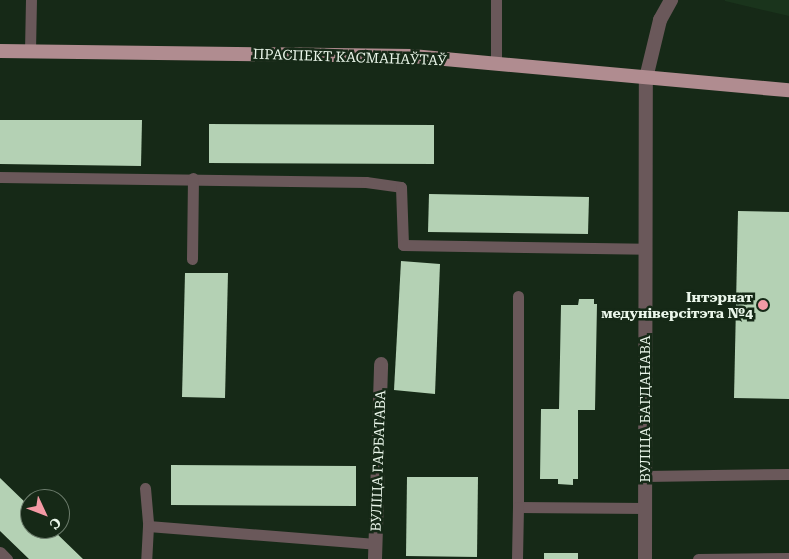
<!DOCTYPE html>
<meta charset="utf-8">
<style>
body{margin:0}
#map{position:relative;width:789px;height:559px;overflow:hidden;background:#162917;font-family:"Roboto Serif",serif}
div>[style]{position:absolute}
.built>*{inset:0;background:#1a341c}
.building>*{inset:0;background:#b4d1b4}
.service>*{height:11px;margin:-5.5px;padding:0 5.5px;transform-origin:5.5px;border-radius:5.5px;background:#6a585a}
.minor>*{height:14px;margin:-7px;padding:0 7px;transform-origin:7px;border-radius:7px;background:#6a585a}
.tertiary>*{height:14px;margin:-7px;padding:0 7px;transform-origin:7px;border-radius:7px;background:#6a585a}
.primary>*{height:14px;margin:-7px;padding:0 7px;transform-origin:7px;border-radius:7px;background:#b08c90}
.dots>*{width:14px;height:14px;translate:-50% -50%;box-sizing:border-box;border:2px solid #162917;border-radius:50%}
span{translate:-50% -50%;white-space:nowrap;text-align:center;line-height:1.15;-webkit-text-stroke:5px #162917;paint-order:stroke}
.street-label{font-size:14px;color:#eaf6ea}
.poi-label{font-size:14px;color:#eaf6ea;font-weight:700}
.right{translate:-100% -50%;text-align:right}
.north{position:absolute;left:20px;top:489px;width:50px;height:50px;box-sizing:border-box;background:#162917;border:1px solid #6b7b6b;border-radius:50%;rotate:133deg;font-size:14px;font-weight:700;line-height:20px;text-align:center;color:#eaf6ea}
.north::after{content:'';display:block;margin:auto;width:18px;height:22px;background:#f49aa5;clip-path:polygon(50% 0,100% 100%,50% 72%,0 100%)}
</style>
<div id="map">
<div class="built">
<i style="clip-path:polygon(789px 0,789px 16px,725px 1px,725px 0)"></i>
</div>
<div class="building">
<i style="clip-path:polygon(0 120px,142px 120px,141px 166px,0 164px)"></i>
<i style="clip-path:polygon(209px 124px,434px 125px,434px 164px,209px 163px)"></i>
<i style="clip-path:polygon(429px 194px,589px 197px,588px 234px,428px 232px)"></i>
<i style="clip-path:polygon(738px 211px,789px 212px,789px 399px,734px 398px)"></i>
<i style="clip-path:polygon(401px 261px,440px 264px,435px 394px,394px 390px)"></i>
<i style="clip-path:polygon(185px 273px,228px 273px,225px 398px,182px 397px)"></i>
<i style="clip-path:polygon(579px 299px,594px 299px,594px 304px,597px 304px,595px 410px,578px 410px,578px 479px,573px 479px,573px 485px,558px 484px,558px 479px,540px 479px,541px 409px,559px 409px,561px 305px,578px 305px)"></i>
<i style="clip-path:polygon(171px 465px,356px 466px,356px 506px,171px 505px)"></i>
<i style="clip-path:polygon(407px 477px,478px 477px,477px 557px,406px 556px)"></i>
<i style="clip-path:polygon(0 478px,30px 507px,30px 529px,52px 529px,83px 559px,29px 559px,0 531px)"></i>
<i style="clip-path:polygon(544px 553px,578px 553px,578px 559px,544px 559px)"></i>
</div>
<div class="service">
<i style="left:30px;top:51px;width:51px;rotate:-88.9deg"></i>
<i style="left:496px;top:64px;width:64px;rotate:-90deg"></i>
<i style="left:0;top:177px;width:366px;rotate:0.8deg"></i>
<i style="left:366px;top:182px;width:35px;rotate:8deg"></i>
<i style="left:401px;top:187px;width:58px;rotate:88deg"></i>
<i style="left:403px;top:245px;width:242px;rotate:0.9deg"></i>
<i style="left:192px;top:259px;width:81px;rotate:-89.3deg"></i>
<i style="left:518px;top:296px;width:211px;rotate:90deg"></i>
<i style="left:518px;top:507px;width:127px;rotate:0.5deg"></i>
<i style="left:645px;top:476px;width:144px;rotate:-0.8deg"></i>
<i style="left:145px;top:488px;width:38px;rotate:85deg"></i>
<i style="left:148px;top:526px;width:33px;rotate:93deg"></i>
<i style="left:148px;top:526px;width:228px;rotate:4.5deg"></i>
<i style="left:0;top:552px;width:10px;rotate:45deg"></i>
<i style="left:517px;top:559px;width:52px;rotate:-88.9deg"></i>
<i style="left:698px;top:559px;width:91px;rotate:-0.6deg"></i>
</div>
<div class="minor">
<i style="left:375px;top:559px;width:195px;rotate:-88.2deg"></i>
</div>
<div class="tertiary">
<i style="left:645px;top:559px;width:481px;rotate:-89.9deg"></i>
<i style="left:646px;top:78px;width:60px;rotate:-76.4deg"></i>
<i style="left:660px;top:20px;width:23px;rotate:-61deg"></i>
</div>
<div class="primary">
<i style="left:0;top:51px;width:412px;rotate:0.7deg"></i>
<i style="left:412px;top:56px;width:379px;rotate:5.2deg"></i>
</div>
<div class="dots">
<i style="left:763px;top:305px;background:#f49aa5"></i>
</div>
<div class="street-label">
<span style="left:350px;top:57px;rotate:2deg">ПРАСПЕКТ КАСМАНАЎТАЎ</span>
<span style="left:645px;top:409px;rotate:-90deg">ВУЛІЦА БАГДАНАВА</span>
<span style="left:378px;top:461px;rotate:-88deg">ВУЛІЦА ГАРБАТАВА</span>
</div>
<div class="poi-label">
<span class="right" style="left:753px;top:305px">Інтэрнат<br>медуніверсітэта №4</span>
</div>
<div class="north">С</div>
</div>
